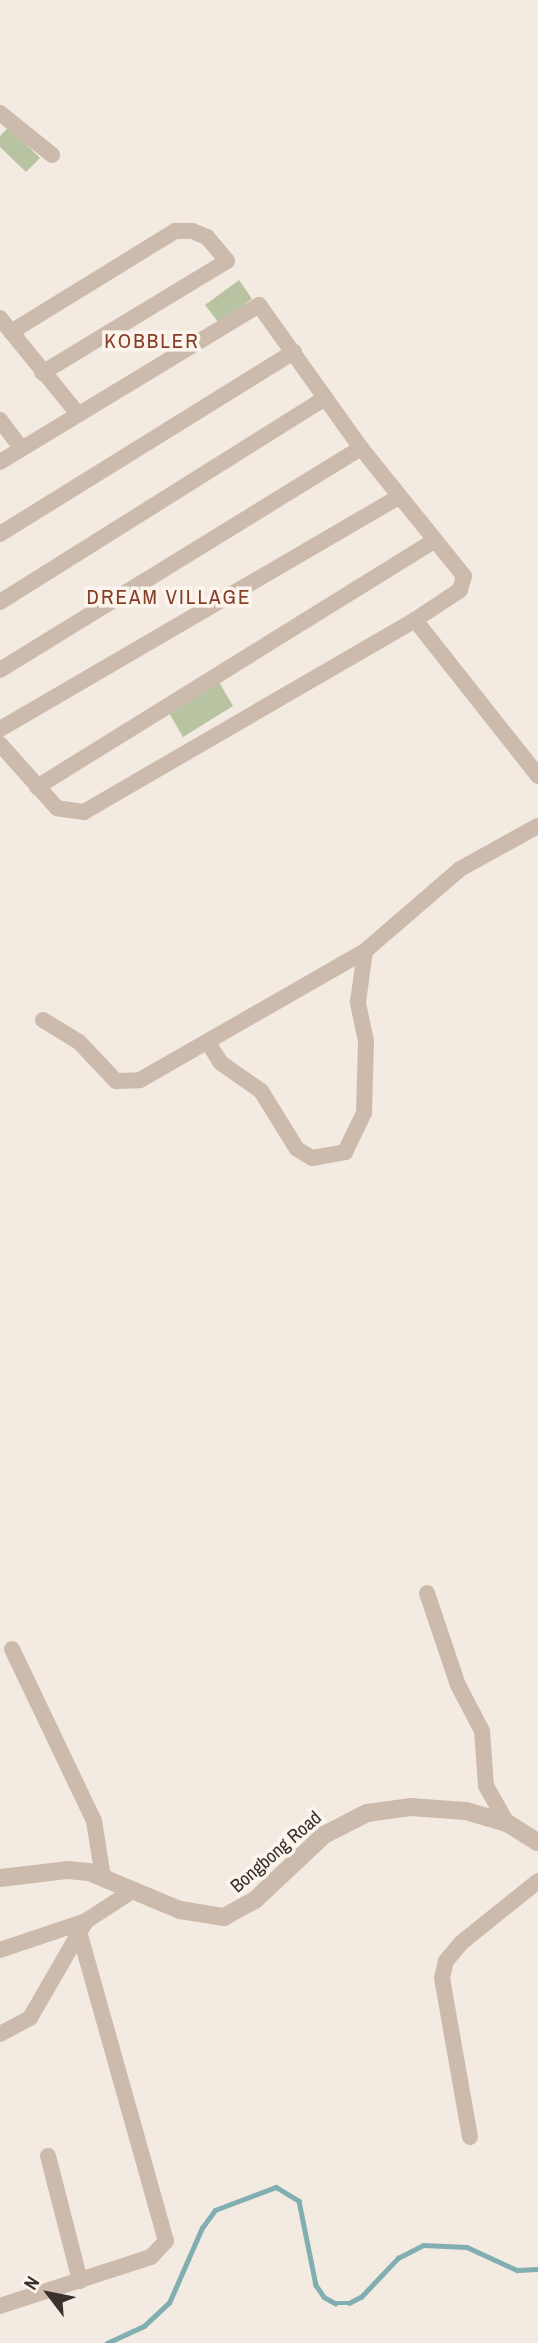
<!DOCTYPE html>
<style>
body{margin:0}
#map{position:relative;width:538px;height:2343px;overflow:hidden;background:#f3ebe2;font-family:"Archivo Narrow",sans-serif}
div>[style]{position:absolute}
.green>*{inset:0;background:#b7c3a1}
.stream>*{height:4.5px;margin:-2.25px;padding:0 2.25px;transform-origin:2.25px;border-radius:2.25px;background:#81aeb0}
.minor>*{height:16px;margin:-8px;padding:0 8px;transform-origin:8px;border-radius:8px;background:#ccbbad}
.tertiary>*{height:18px;margin:-9px;padding:0 9px;transform-origin:9px;border-radius:9px;background:#ccbbad}
span{translate:-50% -50%;white-space:nowrap;text-align:center;line-height:1.15;-webkit-text-stroke:7px #fbf5ee;paint-order:stroke}
.street-label{font-size:19px;color:#3a302c}
.neighbourhood-label{font-size:21px;color:#883e26;letter-spacing:2px}
.north{position:absolute;left:14px;top:2259px;width:70px;height:70px;-webkit-text-stroke:5px #fbf5ee;paint-order:stroke;rotate:302deg;font-size:19px;font-weight:700;line-height:28px;text-align:center;color:#3a302c}
.north::after{content:'';display:block;margin:auto;width:24px;height:32px;background:#3a302c;clip-path:polygon(50% 0,100% 100%,50% 72%,0 100%)}
</style>
<div id="map">
<div class="green">
<i style="clip-path:polygon(9px 127px,40px 158px,26px 172px,0 147px,0 136px)"></i>
<i style="clip-path:polygon(239px 280px,252px 299px,219px 323px,205px 305px)"></i>
<i style="clip-path:polygon(219px 682px,233px 706px,183px 737px,169px 713px)"></i>
</div>
<div class="stream">
<i style="left:107px;top:2343px;width:41px;rotate:-24.7deg"></i>
<i style="left:144px;top:2326px;width:34px;rotate:-43deg"></i>
<i style="left:169px;top:2303px;width:82px;rotate:-66.3deg"></i>
<i style="left:202px;top:2228px;width:22px;rotate:-54deg"></i>
<i style="left:215px;top:2210px;width:65px;rotate:-20.7deg"></i>
<i style="left:276px;top:2187px;width:27px;rotate:31deg"></i>
<i style="left:299px;top:2201px;width:86px;rotate:78.6deg"></i>
<i style="left:316px;top:2285px;width:14px;rotate:56deg"></i>
<i style="left:324px;top:2297px;width:13px;rotate:29deg"></i>
<i style="left:335px;top:2303px;width:14px"></i>
<i style="left:349px;top:2303px;width:13px;rotate:-27deg"></i>
<i style="left:361px;top:2297px;width:54px;rotate:-46.5deg"></i>
<i style="left:398px;top:2258px;width:28px;rotate:-27deg"></i>
<i style="left:423px;top:2245px;width:44px;rotate:2.6deg"></i>
<i style="left:467px;top:2247px;width:55px;rotate:24.7deg"></i>
<i style="left:517px;top:2270px;width:21px;rotate:-3deg"></i>
</div>
<div class="minor">
<i style="left:0;top:113px;width:67px;rotate:38.9deg"></i>
<i style="left:0;top:318px;width:124px;rotate:50.9deg"></i>
<i style="left:11px;top:332px;width:193px;rotate:-31.6deg"></i>
<i style="left:175px;top:231px;width:17px"></i>
<i style="left:192px;top:231px;width:16px;rotate:22deg"></i>
<i style="left:207px;top:237px;width:31px;rotate:50deg"></i>
<i style="left:227px;top:261px;width:216px;rotate:148.8deg"></i>
<i style="left:0;top:420px;width:35px;rotate:53deg"></i>
<i style="left:0;top:462px;width:303px;rotate:-31.2deg"></i>
<i style="left:259px;top:305px;width:176px;rotate:54.5deg"></i>
<i style="left:361px;top:448px;width:164px;rotate:51.2deg"></i>
<i style="left:464px;top:576px;width:15px;rotate:106deg"></i>
<i style="left:460px;top:590px;width:54px;rotate:146.3deg"></i>
<i style="left:415px;top:620px;width:383px;rotate:149.9deg"></i>
<i style="left:84px;top:812px;width:27px;rotate:-172deg"></i>
<i style="left:57px;top:808px;width:86px;rotate:-131.7deg"></i>
<i style="left:0;top:534px;width:346px;rotate:-31.8deg"></i>
<i style="left:0;top:602px;width:384px;rotate:-32.1deg"></i>
<i style="left:415px;top:620px;width:199px;rotate:51.7deg"></i>
<i style="left:0;top:670px;width:424px;rotate:-31.6deg"></i>
<i style="left:0;top:729px;width:461px;rotate:-30.2deg"></i>
<i style="left:37px;top:787px;width:468px;rotate:-31.8deg"></i>
<i style="left:43px;top:1020px;width:42px;rotate:31.4deg"></i>
<i style="left:79px;top:1042px;width:54px;rotate:46.5deg"></i>
<i style="left:116px;top:1081px;width:24px;rotate:-2deg"></i>
<i style="left:140px;top:1080px;width:259px;rotate:-29.8deg"></i>
<i style="left:365px;top:951px;width:125px;rotate:-40.8deg"></i>
<i style="left:460px;top:869px;width:89px;rotate:-28.9deg"></i>
<i style="left:209px;top:1044px;width:22px;rotate:58deg"></i>
<i style="left:221px;top:1063px;width:49px;rotate:35deg"></i>
<i style="left:261px;top:1091px;width:68px;rotate:58.2deg"></i>
<i style="left:297px;top:1149px;width:17px;rotate:31deg"></i>
<i style="left:312px;top:1158px;width:34px;rotate:-10deg"></i>
<i style="left:345px;top:1152px;width:43px;rotate:-64deg"></i>
<i style="left:364px;top:1113px;width:72px;rotate:-88.4deg"></i>
<i style="left:366px;top:1041px;width:40px;rotate:-102deg"></i>
<i style="left:358px;top:1002px;width:51px;rotate:-82.2deg"></i>
<i style="left:427px;top:1593px;width:97px;rotate:71.4deg"></i>
<i style="left:458px;top:1685px;width:52px;rotate:62.4deg"></i>
<i style="left:482px;top:1731px;width:55px;rotate:85.8deg"></i>
<i style="left:486px;top:1786px;width:43px;rotate:60.4deg"></i>
<i style="left:12px;top:1649px;width:191px;rotate:64.5deg"></i>
<i style="left:94px;top:1821px;width:57px;rotate:80.9deg"></i>
<i style="left:0;top:1950px;width:91px;rotate:-18.6deg"></i>
<i style="left:86px;top:1921px;width:55px;rotate:-33.1deg"></i>
<i style="left:0;top:2034px;width:34px;rotate:-28deg"></i>
<i style="left:30px;top:2018px;width:112px;rotate:-60deg"></i>
<i style="left:470px;top:2137px;width:161px;rotate:-100deg"></i>
<i style="left:442px;top:1978px;width:17px;rotate:-77deg"></i>
<i style="left:446px;top:1961px;width:23px;rotate:-50deg"></i>
<i style="left:461px;top:1943px;width:99px;rotate:-38.8deg"></i>
<i style="left:48px;top:2156px;width:129px;rotate:75.6deg"></i>
<i style="left:0;top:2306px;width:159px;rotate:-18deg"></i>
<i style="left:151px;top:2257px;width:22px;rotate:-47deg"></i>
<i style="left:166px;top:2241px;width:321px;rotate:-105.7deg"></i>
</div>
<div class="tertiary">
<i style="left:0;top:1878px;width:67px;rotate:-6.8deg"></i>
<i style="left:67px;top:1870px;width:22px;rotate:5deg"></i>
<i style="left:89px;top:1872px;width:99px;rotate:22.7deg"></i>
<i style="left:180px;top:1910px;width:45px;rotate:9deg"></i>
<i style="left:224px;top:1917px;width:35px;rotate:-29deg"></i>
<i style="left:255px;top:1900px;width:95px;rotate:-43.3deg"></i>
<i style="left:324px;top:1835px;width:48px;rotate:-27.1deg"></i>
<i style="left:367px;top:1813px;width:43px;rotate:-7.9deg"></i>
<i style="left:410px;top:1807px;width:56px;rotate:4.1deg"></i>
<i style="left:466px;top:1811px;width:43px;rotate:16.3deg"></i>
<i style="left:507px;top:1823px;width:36px;rotate:32deg"></i>
</div>
<div class="street-label">
<span style="left:276px;top:1852px;rotate:-41deg">Bongbong Road</span>
</div>
<div class="neighbourhood-label">
<span style="left:152px;top:341px">KOBBLER</span>
<span style="left:169px;top:597px">DREAM VILLAGE</span>
</div>
<div class="north">N</div>
</div>
